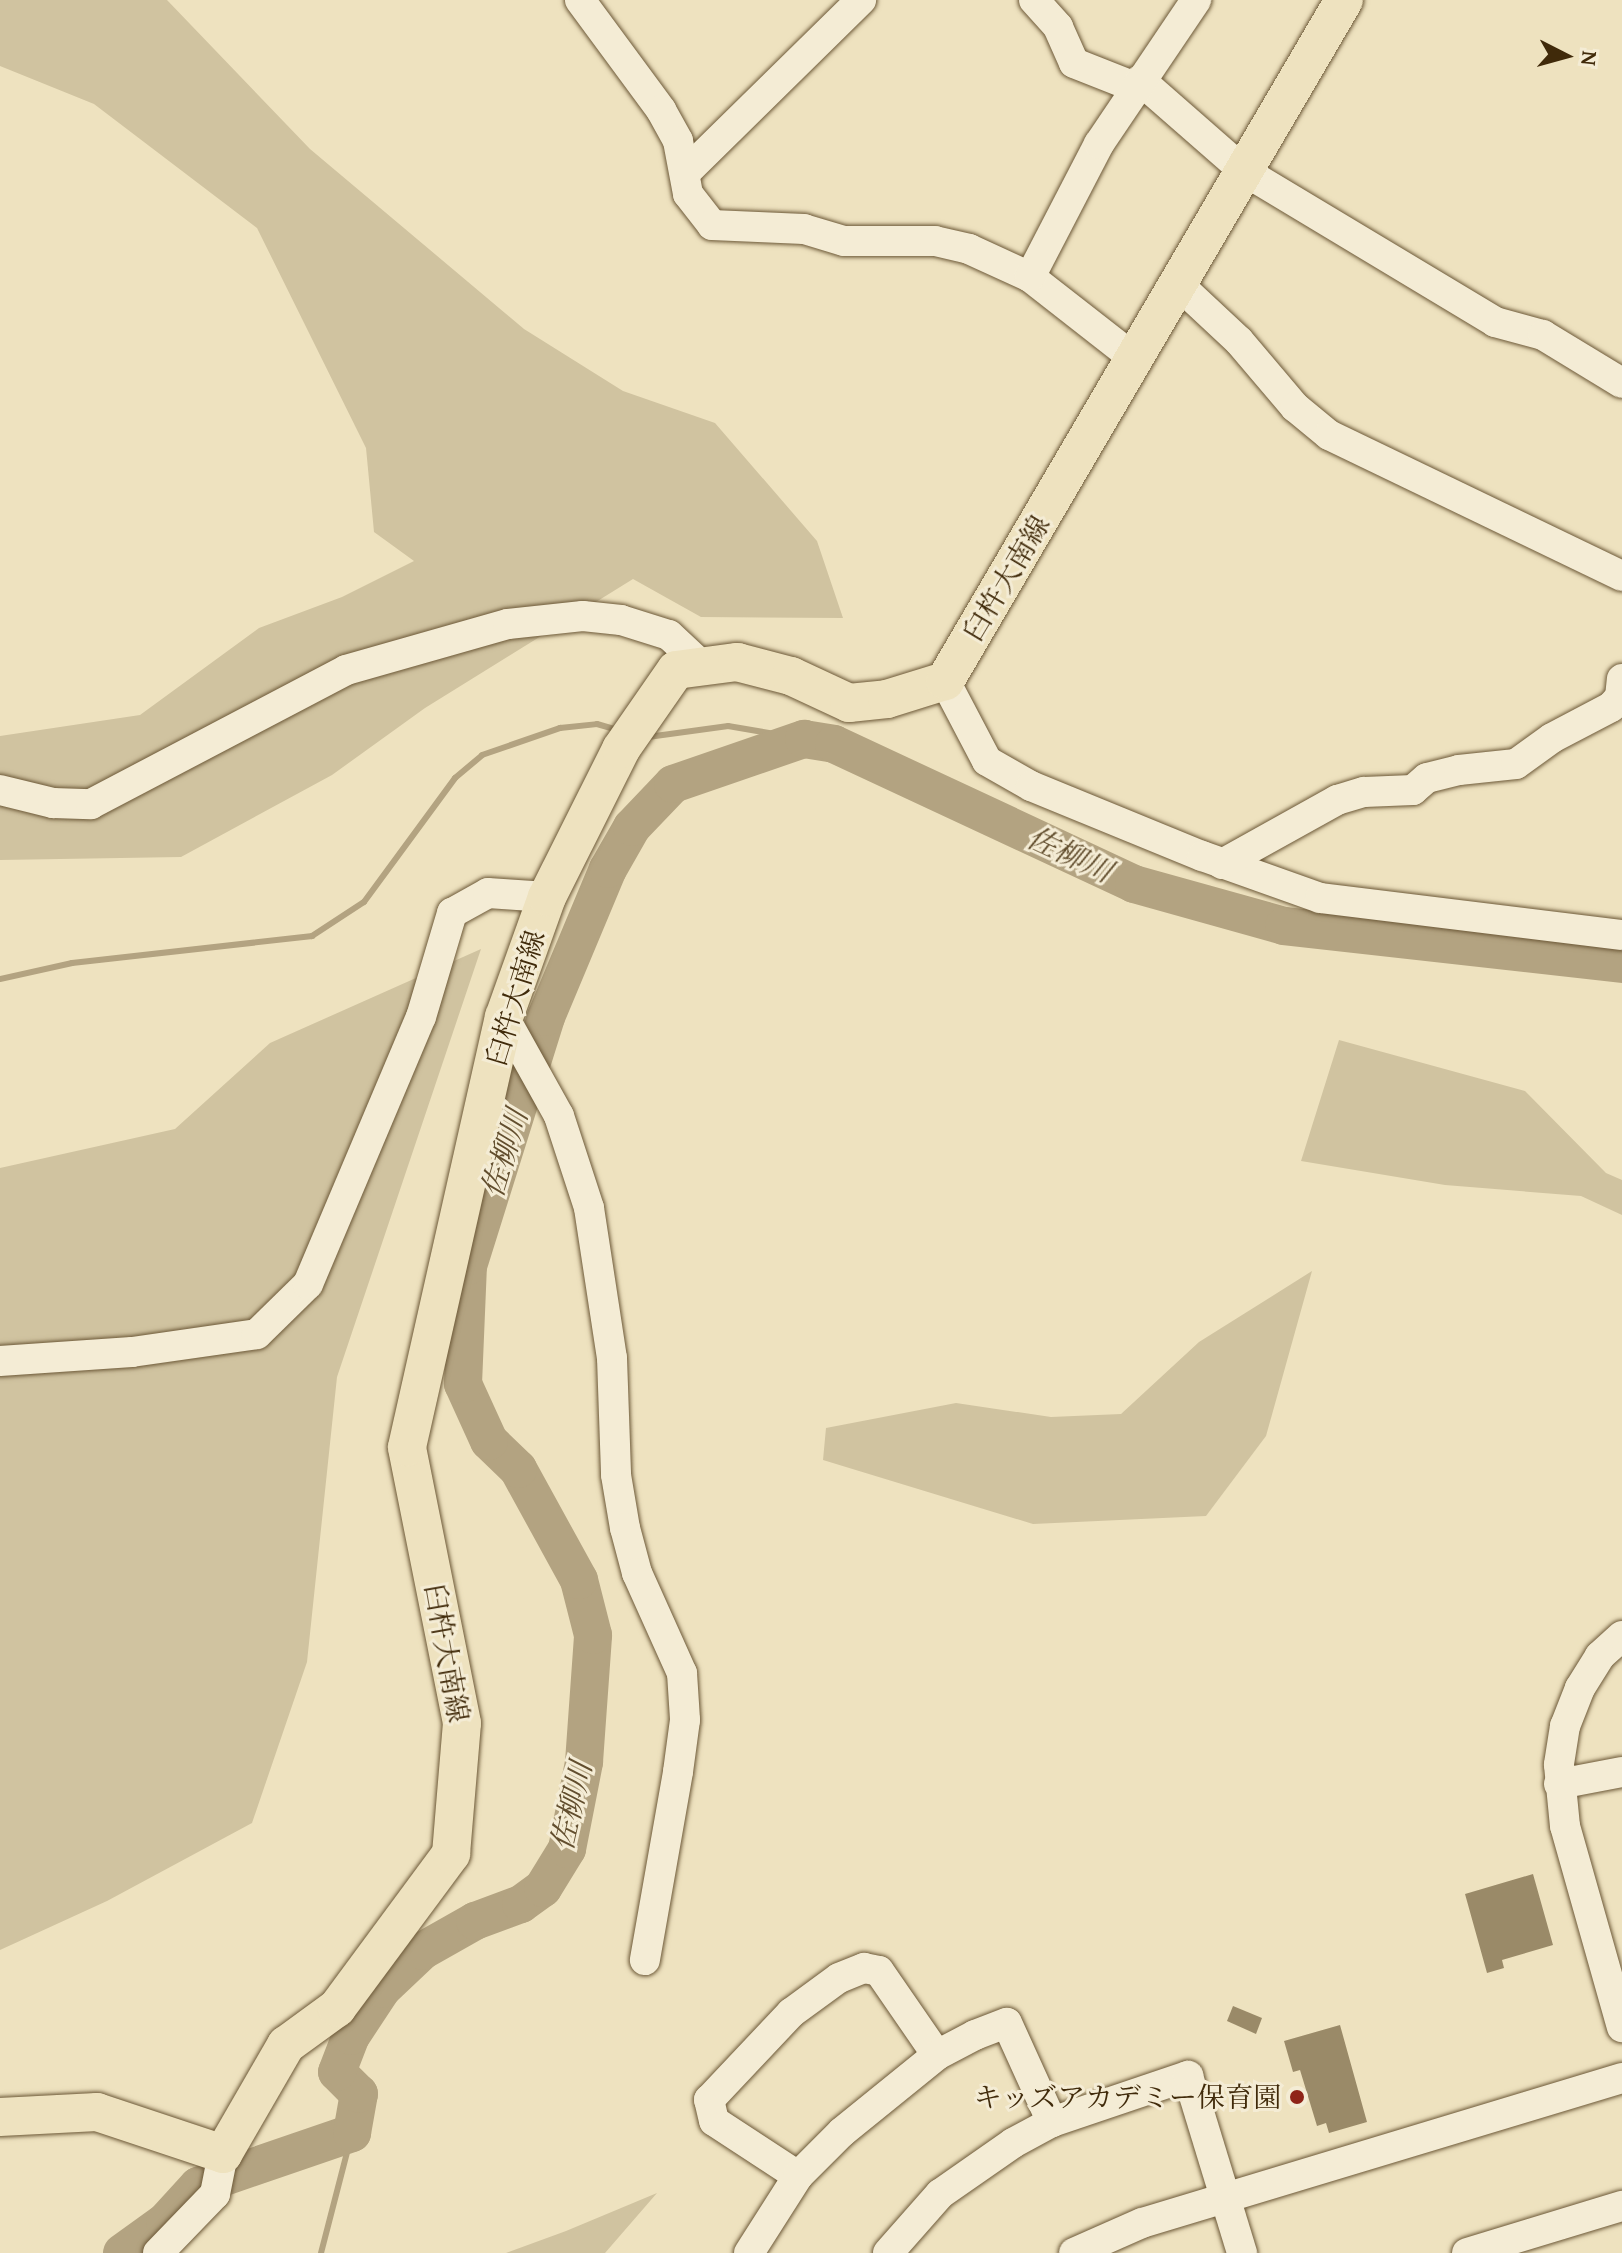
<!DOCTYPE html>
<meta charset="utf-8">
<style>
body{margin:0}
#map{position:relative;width:1622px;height:2253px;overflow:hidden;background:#eee2bf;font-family:"Gentium Book Plus","Noto Serif JP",serif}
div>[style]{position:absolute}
.green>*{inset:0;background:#d0c3a0}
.stream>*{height:6px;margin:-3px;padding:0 3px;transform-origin:3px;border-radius:3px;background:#b3a381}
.river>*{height:38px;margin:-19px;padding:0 19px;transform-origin:19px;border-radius:19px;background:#b3a381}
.building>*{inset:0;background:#9a8a68}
.roads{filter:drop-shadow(0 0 2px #6c5837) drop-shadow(0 0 2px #6c5837)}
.minor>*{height:30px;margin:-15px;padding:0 15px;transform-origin:15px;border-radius:15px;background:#f4ecd5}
.major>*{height:38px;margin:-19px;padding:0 19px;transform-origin:19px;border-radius:19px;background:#eee2bf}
.dots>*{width:22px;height:22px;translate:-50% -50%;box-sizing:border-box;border:4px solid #f4ecd5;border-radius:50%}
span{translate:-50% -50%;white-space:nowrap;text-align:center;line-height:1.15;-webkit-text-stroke:6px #f4ecd5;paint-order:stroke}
.street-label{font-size:28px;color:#402a0a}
.poi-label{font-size:28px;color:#402a0a}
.right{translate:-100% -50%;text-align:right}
.water-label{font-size:30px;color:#624e2e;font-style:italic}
.north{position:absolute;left:1526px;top:16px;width:80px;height:80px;-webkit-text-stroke:6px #f4ecd5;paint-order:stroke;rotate:96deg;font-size:22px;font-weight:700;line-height:32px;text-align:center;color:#402a0a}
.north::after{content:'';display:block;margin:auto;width:28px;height:36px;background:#402a0a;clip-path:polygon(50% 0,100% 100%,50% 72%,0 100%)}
</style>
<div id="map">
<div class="green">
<i style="clip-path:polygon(0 0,167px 0,310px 149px,524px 329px,623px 391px,715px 423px,817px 541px,843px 618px,701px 617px,633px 579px,425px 708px,332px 775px,181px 857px,0 860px,0 736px,140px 715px,259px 628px,342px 597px,414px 561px,374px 532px,366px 448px,257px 228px,94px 104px,0 66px)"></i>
<i style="clip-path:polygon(481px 949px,337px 1377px,307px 1662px,252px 1823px,107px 1901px,0 1950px,0 1168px,175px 1129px,270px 1043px)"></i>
<i style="clip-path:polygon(1339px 1040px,1525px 1091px,1606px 1173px,1622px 1180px,1622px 1215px,1581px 1196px,1445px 1185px,1301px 1161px)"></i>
<i style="clip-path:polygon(1312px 1271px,1266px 1436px,1206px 1516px,1033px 1524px,823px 1460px,826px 1428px,956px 1403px,1051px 1417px,1121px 1414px,1199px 1342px)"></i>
<i style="clip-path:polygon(657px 2193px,605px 2253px,506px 2253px,566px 2231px)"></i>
</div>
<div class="stream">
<i style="left:648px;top:737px;width:81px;rotate:-7.8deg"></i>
<i style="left:728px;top:726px;width:77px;rotate:9.7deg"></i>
<i style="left:0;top:979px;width:74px;rotate:-12.5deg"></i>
<i style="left:72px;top:963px;width:242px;rotate:-6.4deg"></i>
<i style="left:312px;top:936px;width:62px;rotate:-33.2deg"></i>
<i style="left:364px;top:902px;width:154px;rotate:-53.7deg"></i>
<i style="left:455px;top:778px;width:35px;rotate:-40deg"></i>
<i style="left:482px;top:755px;width:83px;rotate:-19.1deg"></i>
<i style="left:560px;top:728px;width:37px;rotate:-6deg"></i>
<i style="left:597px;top:724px;width:22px;rotate:16deg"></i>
<i style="left:321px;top:2253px;width:124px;rotate:-75.5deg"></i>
</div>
<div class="river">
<i style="left:122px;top:2253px;width:53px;rotate:-35.8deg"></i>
<i style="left:165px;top:2222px;width:49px;rotate:-47.5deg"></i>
<i style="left:198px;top:2186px;width:163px;rotate:-19deg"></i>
<i style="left:352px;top:2133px;width:40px;rotate:-80deg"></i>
<i style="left:359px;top:2094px;width:31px;rotate:-135deg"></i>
<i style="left:337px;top:2072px;width:39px;rotate:-69deg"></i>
<i style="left:351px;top:2036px;width:56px;rotate:-56.6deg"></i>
<i style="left:382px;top:1989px;width:55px;rotate:-43.5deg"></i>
<i style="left:422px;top:1951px;width:61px;rotate:-29.5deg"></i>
<i style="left:475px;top:1921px;width:49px;rotate:-20.3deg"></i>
<i style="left:521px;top:1904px;width:27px;rotate:-36deg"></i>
<i style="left:543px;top:1888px;width:46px;rotate:-58.4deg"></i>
<i style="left:567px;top:1849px;width:89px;rotate:-78.9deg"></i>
<i style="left:584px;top:1762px;width:127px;rotate:-85.9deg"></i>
<i style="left:593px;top:1635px;width:57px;rotate:-104.3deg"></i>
<i style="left:579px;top:1580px;width:127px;rotate:-118.8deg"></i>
<i style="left:518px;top:1469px;width:40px;rotate:-136deg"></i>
<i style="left:489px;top:1441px;width:63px;rotate:-114.5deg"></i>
<i style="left:463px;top:1384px;width:118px;rotate:-87.6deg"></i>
<i style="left:468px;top:1266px;width:261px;rotate:-72.6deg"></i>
<i style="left:546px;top:1017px;width:160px;rotate:-67.3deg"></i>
<i style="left:608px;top:869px;width:48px;rotate:-60.3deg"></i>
<i style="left:632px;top:827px;width:59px;rotate:-46.4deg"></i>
<i style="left:673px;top:784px;width:139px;rotate:-19deg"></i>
<i style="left:804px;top:739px;width:30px;rotate:9deg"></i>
<i style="left:834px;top:744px;width:331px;rotate:25deg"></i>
<i style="left:1134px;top:884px;width:156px;rotate:15.6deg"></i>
<i style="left:1284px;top:926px;width:340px;rotate:6.4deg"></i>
</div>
<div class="building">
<i style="clip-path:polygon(1533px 1874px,1553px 1945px,1502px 1960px,1504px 1968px,1487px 1973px,1465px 1894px)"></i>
<i style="clip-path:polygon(1233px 2006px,1262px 2018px,1256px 2034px,1227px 2021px)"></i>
<i style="clip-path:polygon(1340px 2025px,1367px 2122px,1329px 2133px,1326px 2123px,1317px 2126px,1300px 2070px,1293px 2072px,1284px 2041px)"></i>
</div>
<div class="roads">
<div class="minor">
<i style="left:580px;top:0;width:137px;rotate:53.6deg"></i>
<i style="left:661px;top:110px;width:35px;rotate:61deg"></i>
<i style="left:678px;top:141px;width:54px;rotate:79.3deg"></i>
<i style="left:688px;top:194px;width:39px;rotate:52deg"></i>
<i style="left:712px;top:225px;width:92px;rotate:2.5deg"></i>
<i style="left:804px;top:229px;width:42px;rotate:16.7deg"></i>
<i style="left:844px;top:241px;width:91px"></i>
<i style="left:935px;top:241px;width:35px;rotate:13deg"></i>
<i style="left:969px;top:249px;width:67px;rotate:24.7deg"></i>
<i style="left:1030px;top:277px;width:133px;rotate:38deg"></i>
<i style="left:1034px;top:0;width:36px;rotate:48deg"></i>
<i style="left:1058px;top:27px;width:39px;rotate:66deg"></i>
<i style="left:1074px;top:63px;width:66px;rotate:21.5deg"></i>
<i style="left:1140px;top:80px;width:138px;rotate:41.2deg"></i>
<i style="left:1244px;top:171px;width:293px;rotate:31deg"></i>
<i style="left:1495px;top:322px;width:50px;rotate:15.2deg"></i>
<i style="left:1543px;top:335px;width:92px;rotate:31.3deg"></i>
<i style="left:685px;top:173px;width:247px;rotate:-44.5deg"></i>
<i style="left:1030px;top:277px;width:150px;rotate:-62.6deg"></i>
<i style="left:1099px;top:144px;width:174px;rotate:-56deg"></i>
<i style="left:1179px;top:285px;width:82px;rotate:43deg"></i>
<i style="left:1239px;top:341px;width:87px;rotate:49.7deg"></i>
<i style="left:1295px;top:407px;width:44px;rotate:39.5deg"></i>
<i style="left:1329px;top:435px;width:325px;rotate:25.7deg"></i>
<i style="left:945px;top:681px;width:90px;rotate:62.3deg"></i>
<i style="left:987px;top:761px;width:51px;rotate:29.6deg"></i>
<i style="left:1031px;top:786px;width:185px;rotate:22.3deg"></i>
<i style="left:1202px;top:856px;width:125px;rotate:19.6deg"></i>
<i style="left:1320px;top:898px;width:304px;rotate:7deg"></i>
<i style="left:0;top:790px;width:55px;rotate:13.8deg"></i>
<i style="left:53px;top:803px;width:38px;rotate:2deg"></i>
<i style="left:91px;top:804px;width:288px;rotate:-27.7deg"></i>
<i style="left:346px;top:670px;width:168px;rotate:-15.9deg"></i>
<i style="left:508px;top:624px;width:75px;rotate:-6.1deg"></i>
<i style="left:583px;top:616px;width:38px;rotate:6deg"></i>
<i style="left:621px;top:620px;width:50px;rotate:17.4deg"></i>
<i style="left:669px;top:635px;width:41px;rotate:43deg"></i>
<i style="left:1222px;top:864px;width:132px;rotate:-29.1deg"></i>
<i style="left:1337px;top:800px;width:28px;rotate:-17deg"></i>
<i style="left:1364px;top:792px;width:49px;rotate:-2.3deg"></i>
<i style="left:1413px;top:790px;width:18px;rotate:-41deg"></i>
<i style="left:1427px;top:778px;width:33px;rotate:-14deg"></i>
<i style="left:1459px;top:770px;width:57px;rotate:-6deg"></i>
<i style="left:1516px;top:764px;width:44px;rotate:-35.8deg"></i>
<i style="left:1552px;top:738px;width:67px;rotate:-27.7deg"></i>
<i style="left:1611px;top:707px;width:13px;rotate:-48deg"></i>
<i style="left:1620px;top:697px;width:18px;rotate:-84deg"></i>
<i style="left:504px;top:1017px;width:113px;rotate:60.9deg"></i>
<i style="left:559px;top:1116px;width:97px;rotate:71.9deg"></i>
<i style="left:589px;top:1208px;width:152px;rotate:81.3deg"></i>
<i style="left:612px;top:1358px;width:117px;rotate:88deg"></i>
<i style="left:616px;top:1475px;width:54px;rotate:80.4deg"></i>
<i style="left:625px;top:1528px;width:47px;rotate:75.1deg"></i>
<i style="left:637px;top:1573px;width:110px;rotate:65.8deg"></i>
<i style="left:682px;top:1673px;width:47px;rotate:86.3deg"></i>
<i style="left:685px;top:1720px;width:52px;rotate:97.7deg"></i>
<i style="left:678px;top:1772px;width:191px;rotate:100deg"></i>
<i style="left:0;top:1361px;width:132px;rotate:-3.9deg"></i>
<i style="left:132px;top:1352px;width:126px;rotate:-8.2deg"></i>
<i style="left:257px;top:1334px;width:71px;rotate:-44.4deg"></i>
<i style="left:308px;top:1284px;width:290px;rotate:-67.1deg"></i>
<i style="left:421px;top:1017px;width:109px;rotate:-73.4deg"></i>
<i style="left:452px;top:913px;width:41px;rotate:-29.1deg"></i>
<i style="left:488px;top:893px;width:59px;rotate:3.9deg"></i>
<i style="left:1622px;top:1636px;width:30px;rotate:138deg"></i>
<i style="left:1600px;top:1656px;width:38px;rotate:122deg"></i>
<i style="left:1580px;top:1688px;width:41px;rotate:111.5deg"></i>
<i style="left:1565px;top:1726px;width:39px;rotate:99deg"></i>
<i style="left:1559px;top:1765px;width:61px;rotate:84.4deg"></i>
<i style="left:1565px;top:1826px;width:209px;rotate:74.2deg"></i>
<i style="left:1559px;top:1784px;width:64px;rotate:-10.8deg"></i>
<i style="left:798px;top:2176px;width:100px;rotate:-146.8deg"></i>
<i style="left:714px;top:2121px;width:22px;rotate:-103deg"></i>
<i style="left:709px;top:2100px;width:120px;rotate:-46.7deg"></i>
<i style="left:791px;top:2013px;width:59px;rotate:-36.1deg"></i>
<i style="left:839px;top:1978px;width:27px;rotate:-22deg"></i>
<i style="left:864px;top:1968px;width:15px;rotate:11deg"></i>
<i style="left:879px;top:1971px;width:102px;rotate:55.4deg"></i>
<i style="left:158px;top:2253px;width:82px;rotate:-46deg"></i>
<i style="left:215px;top:2194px;width:41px;rotate:-78.7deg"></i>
<i style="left:749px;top:2253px;width:91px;rotate:-57.5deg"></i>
<i style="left:798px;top:2176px;width:62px;rotate:-45deg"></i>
<i style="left:842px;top:2132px;width:122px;rotate:-39deg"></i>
<i style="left:937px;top:2055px;width:43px;rotate:-27.8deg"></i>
<i style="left:975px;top:2035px;width:34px;rotate:-21deg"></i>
<i style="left:1007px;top:2023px;width:109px;rotate:65.6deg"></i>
<i style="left:888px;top:2253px;width:79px;rotate:-48.6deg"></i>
<i style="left:940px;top:2194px;width:89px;rotate:-34.9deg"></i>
<i style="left:1013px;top:2143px;width:44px;rotate:-28.3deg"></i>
<i style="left:1052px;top:2122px;width:144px;rotate:-18.7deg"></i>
<i style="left:1188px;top:2076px;width:185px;rotate:73deg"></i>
<i style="left:1074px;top:2253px;width:74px;rotate:-23.8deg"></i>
<i style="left:1142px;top:2223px;width:501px;rotate:-16.81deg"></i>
<i style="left:1467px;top:2253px;width:162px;rotate:-16.9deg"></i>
</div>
<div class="major">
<i style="left:0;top:2117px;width:97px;rotate:-3deg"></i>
<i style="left:97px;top:2112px;width:133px;rotate:18.4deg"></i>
<i style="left:223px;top:2154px;width:126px;rotate:-60deg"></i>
<i style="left:286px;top:2045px;width:63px;rotate:-36deg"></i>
<i style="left:337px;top:2008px;width:192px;rotate:-53.5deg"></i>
<i style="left:451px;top:1854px;width:131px;rotate:-85.2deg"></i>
<i style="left:462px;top:1723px;width:281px;rotate:-101.3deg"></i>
<i style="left:407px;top:1447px;width:441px;rotate:-77.3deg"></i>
<i style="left:504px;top:1017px;width:127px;rotate:-70.3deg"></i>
<i style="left:547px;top:897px;width:165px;rotate:-63.4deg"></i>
<i style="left:621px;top:749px;width:96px;rotate:-55.2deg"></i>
<i style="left:676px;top:670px;width:62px;rotate:-7.5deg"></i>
<i style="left:737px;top:662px;width:56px;rotate:14.5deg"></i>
<i style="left:791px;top:676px;width:64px;rotate:25deg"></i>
<i style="left:849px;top:703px;width:38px;rotate:-6deg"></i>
<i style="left:887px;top:699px;width:61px;rotate:-17.2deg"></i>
<i style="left:945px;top:681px;width:789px;rotate:-59.63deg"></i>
</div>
</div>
<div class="dots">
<i style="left:1297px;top:2097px;background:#8f2418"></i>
</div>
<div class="street-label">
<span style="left:1006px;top:578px;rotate:-59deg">臼杵大南線</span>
<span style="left:515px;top:998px;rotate:-73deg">臼杵大南線</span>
<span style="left:447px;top:1653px;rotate:80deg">臼杵大南線</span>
</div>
<div class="poi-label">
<span class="right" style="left:1281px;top:2097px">キッズアカデミー保育園</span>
</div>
<div class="water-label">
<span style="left:1070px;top:854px;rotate:25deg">佐柳川</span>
<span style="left:504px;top:1153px;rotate:-73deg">佐柳川</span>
<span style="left:571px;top:1806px;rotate:-77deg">佐柳川</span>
</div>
<div class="north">N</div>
</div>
